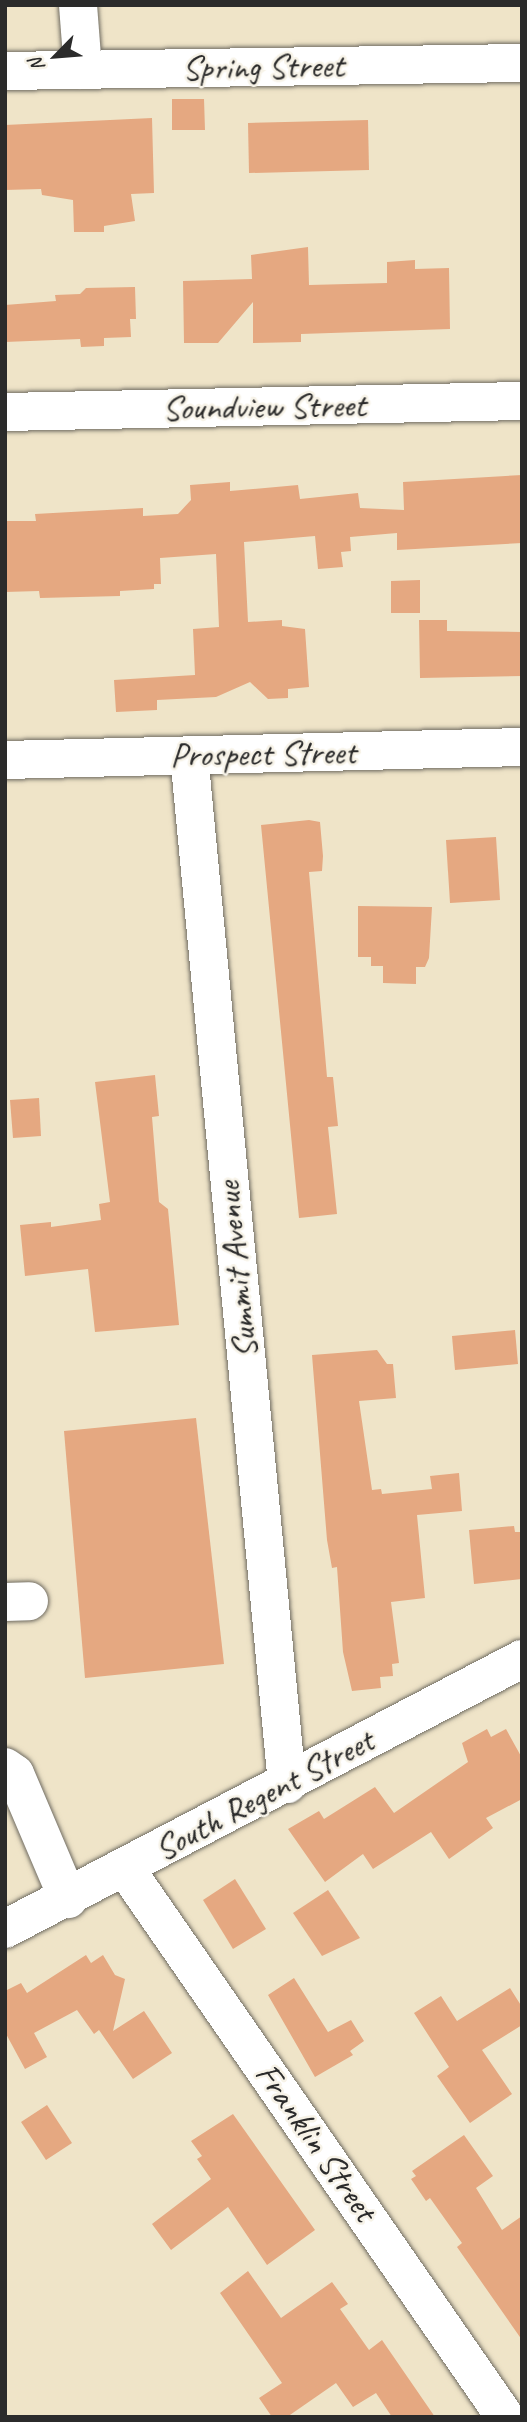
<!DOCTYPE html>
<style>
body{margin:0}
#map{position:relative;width:527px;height:2422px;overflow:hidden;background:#efe4c8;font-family:Caveat,sans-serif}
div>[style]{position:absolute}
.building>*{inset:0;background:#e5a881}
.roads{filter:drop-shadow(0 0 2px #706c62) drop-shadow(0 0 2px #706c62)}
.minor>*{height:38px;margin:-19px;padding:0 19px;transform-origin:19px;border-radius:19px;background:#fff}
span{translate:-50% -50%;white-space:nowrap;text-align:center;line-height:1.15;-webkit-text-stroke:5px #f7f3e8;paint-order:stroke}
.street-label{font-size:35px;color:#2b2b2b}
.frame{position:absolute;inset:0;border:7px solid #2b2b2b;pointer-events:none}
.north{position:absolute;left:21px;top:21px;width:70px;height:70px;-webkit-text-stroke:5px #f7f3e8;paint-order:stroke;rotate:245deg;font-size:19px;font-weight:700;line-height:28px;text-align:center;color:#2b2b2b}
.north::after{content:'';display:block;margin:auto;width:24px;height:32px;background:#2b2b2b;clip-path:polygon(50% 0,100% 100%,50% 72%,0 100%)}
</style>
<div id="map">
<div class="building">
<i style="clip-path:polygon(172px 99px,204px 99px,205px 130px,172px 130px)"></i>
<i style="clip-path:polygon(152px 118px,154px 193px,131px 194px,135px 221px,104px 226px,104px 232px,74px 232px,73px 200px,42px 195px,41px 189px,5px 190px,5px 125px)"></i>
<i style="clip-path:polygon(368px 120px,369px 170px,249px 173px,248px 123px)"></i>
<i style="clip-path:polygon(308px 247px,309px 285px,387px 283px,387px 262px,415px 260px,415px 269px,449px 268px,450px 329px,301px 334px,301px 342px,253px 343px,253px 302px,218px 343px,184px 343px,183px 281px,252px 279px,251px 255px)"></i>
<i style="clip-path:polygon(135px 287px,136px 319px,130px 319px,131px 337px,104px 338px,104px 346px,81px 347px,80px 339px,5px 342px,5px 305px,56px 301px,55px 295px,80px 294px,86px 288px)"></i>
<i style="clip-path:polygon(522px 475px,522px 543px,397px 550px,397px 533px,350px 537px,351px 551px,341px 552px,343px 567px,318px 569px,315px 536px,244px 542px,248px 622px,282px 620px,282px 626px,305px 629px,309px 687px,288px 689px,288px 698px,268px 699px,250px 682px,216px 697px,157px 700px,157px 710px,116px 712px,114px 680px,195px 675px,193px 629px,219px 627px,216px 554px,160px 558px,161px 584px,154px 584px,154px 589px,120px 591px,120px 596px,40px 598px,39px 591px,5px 592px,5px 521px,36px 521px,35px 514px,143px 508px,143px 516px,178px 514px,191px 500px,190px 485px,230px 482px,230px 491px,298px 485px,300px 499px,358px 493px,360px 508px,404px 510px,403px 482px)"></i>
<i style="clip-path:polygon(420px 580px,420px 613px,391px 613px,391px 581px)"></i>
<i style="clip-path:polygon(419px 620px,447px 620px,447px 631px,522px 632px,522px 676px,420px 678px)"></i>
<i style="clip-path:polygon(309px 820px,320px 822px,323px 856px,322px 871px,309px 872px,327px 1077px,333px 1077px,338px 1126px,328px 1127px,337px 1214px,299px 1218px,261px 825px)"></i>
<i style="clip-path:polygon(496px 837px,500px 900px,450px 903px,446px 840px)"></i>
<i style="clip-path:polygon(358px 906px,432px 907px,429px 958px,425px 967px,416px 967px,416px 984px,383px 983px,383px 966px,371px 966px,371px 957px,358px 957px)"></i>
<i style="clip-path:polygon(155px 1075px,159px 1116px,152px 1117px,159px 1202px,168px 1209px,179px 1325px,95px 1332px,88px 1269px,25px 1276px,20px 1225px,51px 1222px,51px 1227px,101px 1220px,99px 1204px,110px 1202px,95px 1082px)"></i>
<i style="clip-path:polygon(39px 1098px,41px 1136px,13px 1138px,10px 1100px)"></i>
<i style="clip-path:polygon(515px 1330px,518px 1364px,455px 1370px,452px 1336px)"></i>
<i style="clip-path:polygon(377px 1350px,387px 1364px,393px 1364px,396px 1398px,359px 1401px,372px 1490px,381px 1489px,382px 1494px,432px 1489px,430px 1476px,459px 1473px,462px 1511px,417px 1515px,425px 1598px,391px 1602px,399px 1663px,392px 1664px,393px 1676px,380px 1677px,381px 1688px,352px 1691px,343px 1652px,337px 1567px,332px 1568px,327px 1540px,312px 1355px)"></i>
<i style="clip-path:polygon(196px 1418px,224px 1664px,85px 1678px,64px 1431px)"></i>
<i style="clip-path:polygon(514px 1526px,515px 1532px,522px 1532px,522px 1579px,474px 1584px,469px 1530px)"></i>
<i style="clip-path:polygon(487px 1729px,491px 1737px,506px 1729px,522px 1758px,522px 1799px,486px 1818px,493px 1828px,449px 1859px,431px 1832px,373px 1869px,363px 1854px,325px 1882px,288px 1829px,319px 1811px,324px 1819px,375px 1787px,394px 1813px,468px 1762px,462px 1743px)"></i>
<i style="clip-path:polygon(235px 1879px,266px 1929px,233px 1949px,203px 1900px)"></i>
<i style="clip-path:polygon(328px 1890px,360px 1938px,322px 1956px,293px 1913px)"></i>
<i style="clip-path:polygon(86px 1955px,91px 1963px,103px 1955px,115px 1975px,125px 1979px,113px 2031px,144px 2011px,172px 2053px,133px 2079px,99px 2030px,94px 2034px,77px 2010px,34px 2033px,47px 2057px,25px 2069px,5px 2032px,5px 1991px,21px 1983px,27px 1993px)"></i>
<i style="clip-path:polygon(294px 1978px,328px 2032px,351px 2020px,364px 2041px,350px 2051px,353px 2055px,315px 2077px,268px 1995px)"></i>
<i style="clip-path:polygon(510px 1988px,522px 2007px,522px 2025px,482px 2050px,512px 2094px,470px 2123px,437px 2076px,449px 2067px,414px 2013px,441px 1996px,457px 2021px)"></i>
<i style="clip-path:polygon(47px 2105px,72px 2143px,46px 2160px,21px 2122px)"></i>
<i style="clip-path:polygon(233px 2114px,315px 2230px,267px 2265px,228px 2207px,171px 2250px,152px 2224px,211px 2179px,197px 2159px,202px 2156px,191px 2141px)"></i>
<i style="clip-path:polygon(464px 2135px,493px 2176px,476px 2188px,502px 2230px,522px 2216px,522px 2340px,457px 2247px,462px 2243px,430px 2198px,426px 2201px,411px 2179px,416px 2176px,412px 2171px)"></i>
<i style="clip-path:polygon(248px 2271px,281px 2318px,332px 2282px,348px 2304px,340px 2309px,369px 2350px,382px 2340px,435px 2417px,392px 2417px,376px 2393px,353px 2407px,336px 2383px,287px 2417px,272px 2417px,259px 2398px,282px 2383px,220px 2293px)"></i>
</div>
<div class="roads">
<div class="minor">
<i style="left:78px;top:5px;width:65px;rotate:85.6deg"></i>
<i style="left:5px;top:71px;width:517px;rotate:-0.89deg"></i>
<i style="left:5px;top:412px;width:517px;rotate:-1.22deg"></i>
<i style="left:189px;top:755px;width:1034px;rotate:84.56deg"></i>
<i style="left:5px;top:760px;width:517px;rotate:-1.44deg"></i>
<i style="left:5px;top:1602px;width:24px;rotate:-2deg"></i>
<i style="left:5px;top:1767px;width:12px;rotate:35deg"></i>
<i style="left:15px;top:1774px;width:136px;rotate:67deg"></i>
<i style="left:125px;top:1868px;width:668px;rotate:55.31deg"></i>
<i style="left:5px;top:1929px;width:583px;rotate:-27.58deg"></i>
</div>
</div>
<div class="street-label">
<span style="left:263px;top:67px;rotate:-1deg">Spring Street</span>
<span style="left:264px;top:407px;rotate:-1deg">Soundview Street</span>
<span style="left:263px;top:754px;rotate:-1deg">Prospect Street</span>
<span style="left:237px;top:1270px;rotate:-96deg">Summit Avenue</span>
<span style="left:264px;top:1795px;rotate:-28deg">South Regent Street</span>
<span style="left:316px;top:2142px;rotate:55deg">Franklin Street</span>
</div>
<div class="frame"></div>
<div class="north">N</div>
</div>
